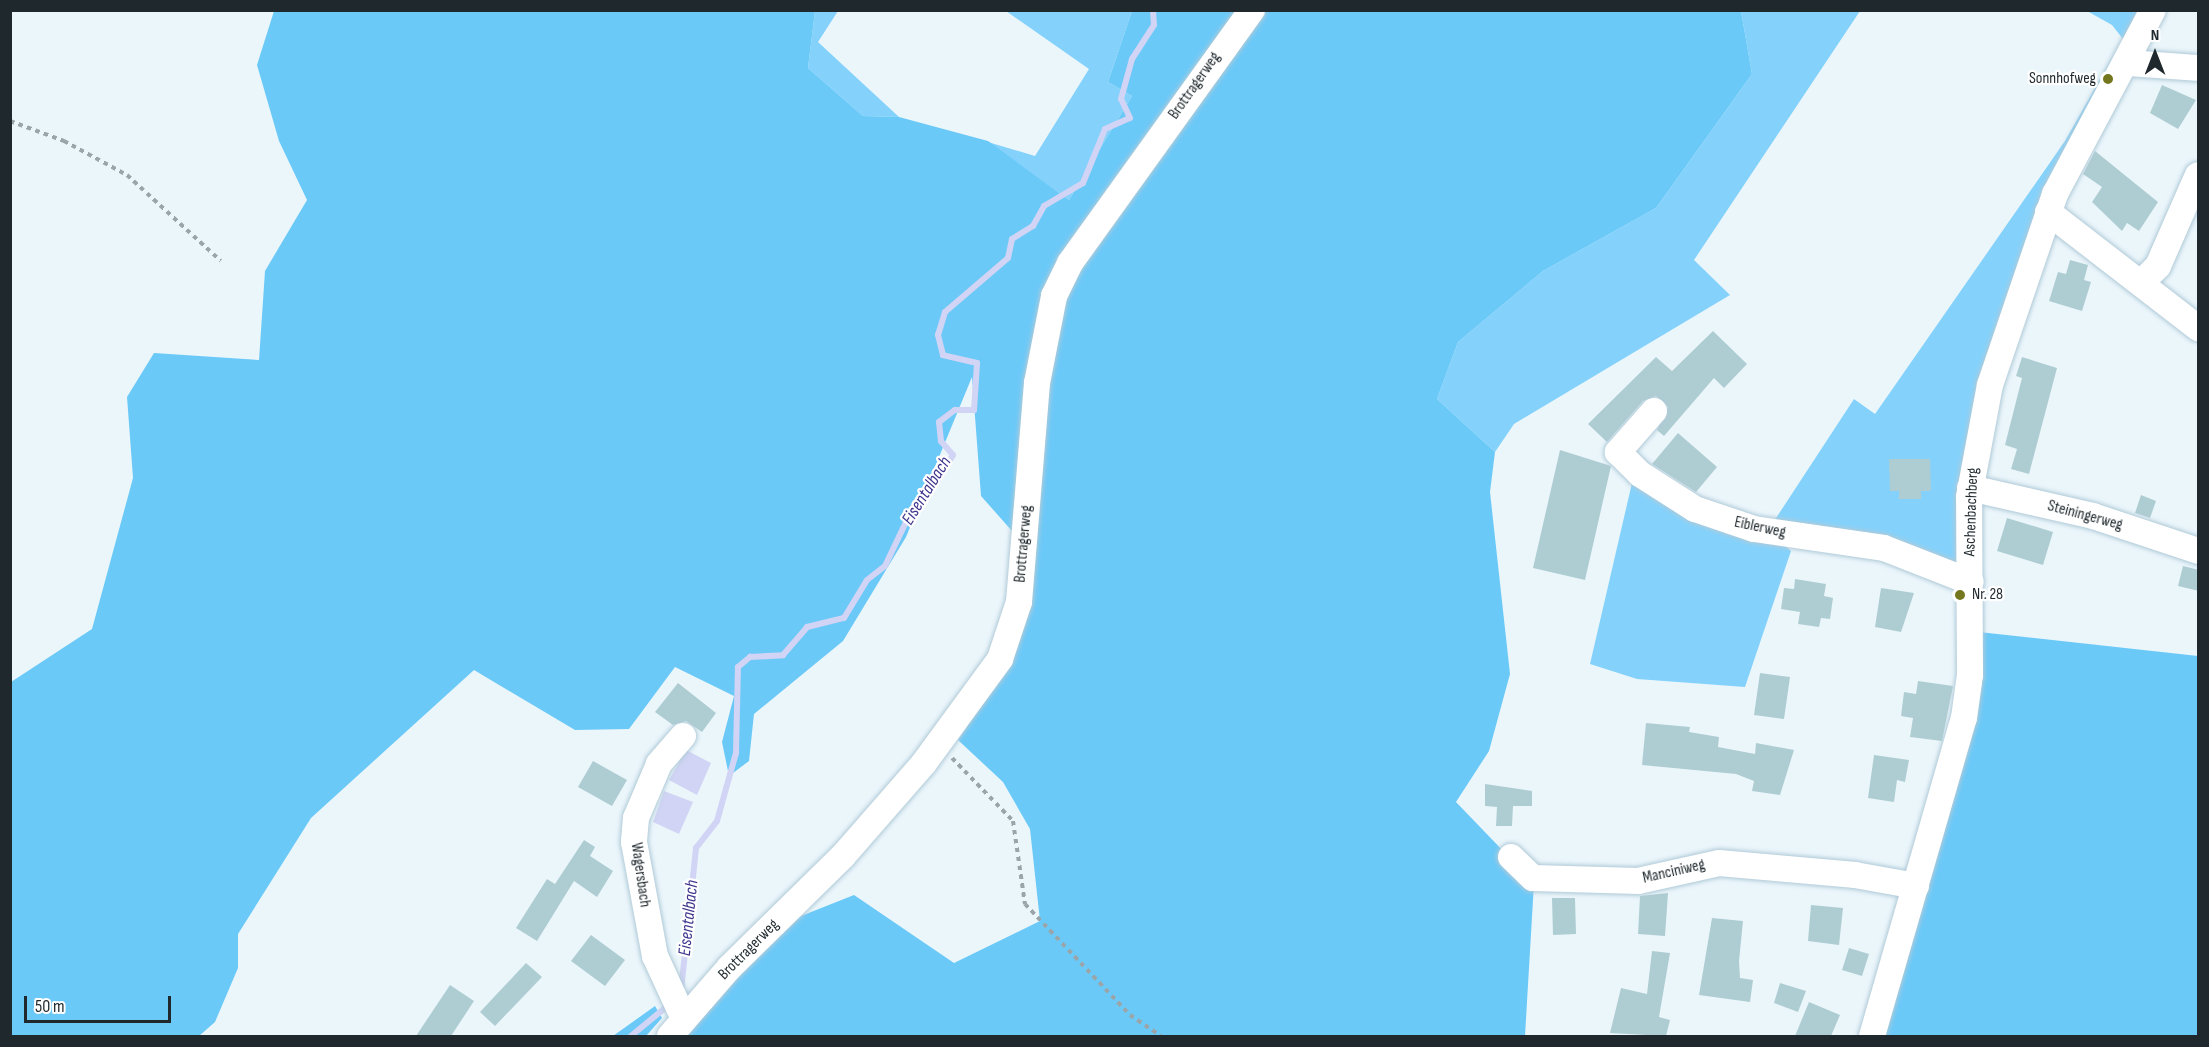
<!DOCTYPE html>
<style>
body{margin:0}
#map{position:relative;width:2209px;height:1047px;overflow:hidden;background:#ebf6fb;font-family:"Sofia Sans Condensed",sans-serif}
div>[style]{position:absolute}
.green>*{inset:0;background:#84d2fc}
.forest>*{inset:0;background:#6bc9f8}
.water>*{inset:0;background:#d1d4f4}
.stream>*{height:6px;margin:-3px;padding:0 3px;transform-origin:3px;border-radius:3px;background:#d1d4f4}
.building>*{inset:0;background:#aecdd2}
.path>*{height:4px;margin-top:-2px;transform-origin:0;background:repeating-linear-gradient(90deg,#9aa5aa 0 4.5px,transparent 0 9px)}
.roads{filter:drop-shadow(0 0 2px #b0cad8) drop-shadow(0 0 2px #b0cad8)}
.minor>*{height:26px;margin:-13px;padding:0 13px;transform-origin:13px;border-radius:13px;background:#fff}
.dots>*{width:16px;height:16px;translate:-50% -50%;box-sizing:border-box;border:3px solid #fff;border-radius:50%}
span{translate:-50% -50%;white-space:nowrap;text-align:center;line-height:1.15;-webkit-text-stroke:4.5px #fff;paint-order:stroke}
.poi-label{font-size:16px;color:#1e282d}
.right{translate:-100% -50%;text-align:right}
.left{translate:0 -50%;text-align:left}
.street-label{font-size:16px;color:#1e282d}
.water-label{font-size:18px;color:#3d368f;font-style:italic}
.frame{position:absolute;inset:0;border:12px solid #1e282d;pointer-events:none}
.north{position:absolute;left:2125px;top:24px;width:60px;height:60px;-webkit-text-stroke:4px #fff;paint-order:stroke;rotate:0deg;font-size:16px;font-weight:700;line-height:24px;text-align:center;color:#1e282d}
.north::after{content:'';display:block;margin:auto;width:21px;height:27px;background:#1e282d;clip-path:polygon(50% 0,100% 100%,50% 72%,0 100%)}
.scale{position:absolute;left:24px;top:996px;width:147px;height:27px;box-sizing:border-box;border:3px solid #1e282d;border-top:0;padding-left:8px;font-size:18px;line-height:21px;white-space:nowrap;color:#1e282d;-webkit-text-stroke:4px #fff;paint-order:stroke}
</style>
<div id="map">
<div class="green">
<i style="clip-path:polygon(815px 11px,838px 11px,818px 42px,899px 117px,863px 116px,808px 68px)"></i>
<i style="clip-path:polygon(1006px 11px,1132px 11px,1108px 82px,1132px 96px,1069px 200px,988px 142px,1035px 156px,1089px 69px)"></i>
<i style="clip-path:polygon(1741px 11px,1860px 11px,1694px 260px,1730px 295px,1514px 424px,1495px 452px,1437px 399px,1458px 342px,1543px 271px,1656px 208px,1752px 74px)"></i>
<i style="clip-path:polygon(2087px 11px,2161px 11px,2077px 165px,1997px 387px,1961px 590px,1908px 562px,1778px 540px,1791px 551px,1745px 687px,1637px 679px,1590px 664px,1632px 483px,1763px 538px,1854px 399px,1875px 414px,2065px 141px,2123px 39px,2112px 25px)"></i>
</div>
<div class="forest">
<i style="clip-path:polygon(274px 11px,815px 11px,808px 68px,863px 116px,899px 117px,988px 141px,1069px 200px,1132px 96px,1108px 82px,1132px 11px,1741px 11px,1752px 74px,1656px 208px,1543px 271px,1458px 342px,1437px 399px,1495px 452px,1490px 492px,1510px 674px,1489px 751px,1456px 802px,1534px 883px,1525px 1036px,684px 1036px,682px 1028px,801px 916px,854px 895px,954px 963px,1040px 921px,1030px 829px,1003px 782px,958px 740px,1012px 660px,1028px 549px,981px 496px,972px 377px,906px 537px,843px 641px,754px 714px,749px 761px,729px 776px,722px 742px,734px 696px,675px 667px,629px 729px,575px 730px,474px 670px,311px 818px,238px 934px,238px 968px,215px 1022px,199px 1036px,11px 1036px,11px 682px,92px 629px,133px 478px,127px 397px,154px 353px,259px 360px,265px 271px,307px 200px,279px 141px,257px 65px)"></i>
<i style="clip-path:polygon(1979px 632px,2198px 656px,2198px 1036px,1880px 1036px)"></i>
<i style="clip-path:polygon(655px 1006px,662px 1018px,646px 1036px,613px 1036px)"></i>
</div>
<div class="water">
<i style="clip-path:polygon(686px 750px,711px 763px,697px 795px,669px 780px)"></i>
<i style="clip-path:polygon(664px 791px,693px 802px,679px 834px,653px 822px)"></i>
</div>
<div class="stream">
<i style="left:681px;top:991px;width:144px;rotate:-84deg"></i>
<i style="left:696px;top:848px;width:34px;rotate:-52deg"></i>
<i style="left:717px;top:821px;width:71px;rotate:-74.4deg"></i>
<i style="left:736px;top:753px;width:86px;rotate:-88.7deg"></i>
<i style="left:738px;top:667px;width:16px;rotate:-40deg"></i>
<i style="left:750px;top:657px;width:33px;rotate:-3deg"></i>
<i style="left:783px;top:655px;width:37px;rotate:-49deg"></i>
<i style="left:807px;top:627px;width:38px;rotate:-14deg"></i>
<i style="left:844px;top:618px;width:44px;rotate:-58.8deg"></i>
<i style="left:867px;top:580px;width:23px;rotate:-38deg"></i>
<i style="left:885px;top:566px;width:70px;rotate:-64.5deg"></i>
<i style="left:915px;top:503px;width:20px;rotate:-37deg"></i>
<i style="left:931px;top:491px;width:42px;rotate:-58.6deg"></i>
<i style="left:953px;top:455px;width:18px;rotate:-131deg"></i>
<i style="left:941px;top:441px;width:19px;rotate:-96deg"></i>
<i style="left:939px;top:422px;width:20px;rotate:-37deg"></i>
<i style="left:955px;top:410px;width:19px"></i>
<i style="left:974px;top:410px;width:47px;rotate:-86.3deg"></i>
<i style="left:977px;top:363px;width:35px;rotate:-167deg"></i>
<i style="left:943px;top:355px;width:21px;rotate:-104deg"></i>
<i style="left:938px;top:335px;width:24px;rotate:-73deg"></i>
<i style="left:945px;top:312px;width:83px;rotate:-40.6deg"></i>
<i style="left:1008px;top:258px;width:19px;rotate:-78deg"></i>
<i style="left:1012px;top:239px;width:25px;rotate:-32deg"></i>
<i style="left:1033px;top:226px;width:23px;rotate:-61deg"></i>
<i style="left:1044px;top:206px;width:45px;rotate:-30.5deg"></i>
<i style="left:1083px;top:183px;width:58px;rotate:-67.8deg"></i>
<i style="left:1105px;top:129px;width:27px;rotate:-24deg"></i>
<i style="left:1130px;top:118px;width:21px;rotate:-115deg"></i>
<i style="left:1121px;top:99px;width:41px;rotate:-74.6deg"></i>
<i style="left:1132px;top:59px;width:40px;rotate:-57.1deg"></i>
<i style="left:1154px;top:25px;width:15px;rotate:-94deg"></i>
<i style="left:631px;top:1036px;width:52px;rotate:-39.5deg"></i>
</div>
<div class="building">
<i style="clip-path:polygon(2162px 85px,2196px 100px,2178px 129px,2150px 113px)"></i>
<i style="clip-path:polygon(2095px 151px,2158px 202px,2139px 231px,2127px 223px,2122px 231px,2092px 202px,2102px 187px,2083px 174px)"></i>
<i style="clip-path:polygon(2070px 260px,2088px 265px,2084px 280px,2091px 282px,2082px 311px,2049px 301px,2058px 272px,2066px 274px)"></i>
<i style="clip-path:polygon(1713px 331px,1747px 364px,1724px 388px,1714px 378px,1664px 436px,1657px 430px,1668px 407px,1656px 396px,1643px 401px,1607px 442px,1588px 424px,1656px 357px,1672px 371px)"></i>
<i style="clip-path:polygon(2022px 357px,2057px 368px,2029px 474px,2011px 469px,2017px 449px,2005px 445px,2022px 378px,2016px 376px)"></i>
<i style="clip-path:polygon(1678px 433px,1717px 467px,1696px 492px,1652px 464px)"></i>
<i style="clip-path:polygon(1560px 450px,1611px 466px,1585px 580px,1533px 568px)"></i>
<i style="clip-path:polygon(1889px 459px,1930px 459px,1931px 491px,1921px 491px,1921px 499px,1899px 499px,1899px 491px,1890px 491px)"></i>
<i style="clip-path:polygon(2141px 495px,2156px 501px,2150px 518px,2135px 513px)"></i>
<i style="clip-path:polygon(2007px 518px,2053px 532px,2043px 565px,1997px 551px)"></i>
<i style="clip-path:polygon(2183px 566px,2199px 570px,2199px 591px,2178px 586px)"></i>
<i style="clip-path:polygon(1795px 579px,1826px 584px,1824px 596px,1833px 598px,1830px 619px,1821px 618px,1819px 627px,1798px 624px,1800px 612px,1781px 609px,1784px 588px,1794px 589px)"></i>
<i style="clip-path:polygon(1881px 588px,1914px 593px,1901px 632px,1875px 627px)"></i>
<i style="clip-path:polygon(1760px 673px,1790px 677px,1784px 719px,1754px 715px)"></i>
<i style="clip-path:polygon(1918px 681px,1953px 686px,1942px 741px,1910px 737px,1913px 718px,1901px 716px,1904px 692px,1916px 694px)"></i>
<i style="clip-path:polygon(678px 683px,716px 713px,702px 732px,686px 721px,673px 725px,655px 712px)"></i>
<i style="clip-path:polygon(1646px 723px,1690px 727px,1689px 732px,1719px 737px,1718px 747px,1755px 754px,1756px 743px,1794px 750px,1780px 795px,1752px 791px,1754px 781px,1736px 774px,1642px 765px)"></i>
<i style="clip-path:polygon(1874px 755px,1909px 760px,1905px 782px,1897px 780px,1894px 802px,1868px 798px)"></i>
<i style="clip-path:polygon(593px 761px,627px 780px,612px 806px,578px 787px)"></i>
<i style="clip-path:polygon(1485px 784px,1532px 791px,1532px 806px,1513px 806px,1512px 826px,1496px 826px,1497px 807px,1485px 806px)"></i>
<i style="clip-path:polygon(584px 840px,595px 847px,590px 856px,613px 871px,597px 897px,574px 881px,537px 941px,516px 928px,547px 879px,555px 884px)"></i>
<i style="clip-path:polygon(1668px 893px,1665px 936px,1638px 934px,1640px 896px)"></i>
<i style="clip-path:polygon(1552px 898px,1575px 898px,1576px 934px,1553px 935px)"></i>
<i style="clip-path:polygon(1811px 905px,1843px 908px,1839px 945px,1808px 941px)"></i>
<i style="clip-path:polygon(1712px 918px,1743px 921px,1739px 961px,1740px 978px,1753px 980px,1750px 1002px,1699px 995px)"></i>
<i style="clip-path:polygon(591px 935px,625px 960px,605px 986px,571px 961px)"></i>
<i style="clip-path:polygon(1849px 948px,1869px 954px,1862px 976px,1842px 970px)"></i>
<i style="clip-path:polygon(1652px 951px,1670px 953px,1659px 1017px,1670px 1020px,1666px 1036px,1610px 1033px,1621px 988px,1647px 994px)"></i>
<i style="clip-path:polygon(526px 963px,542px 977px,495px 1026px,480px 1012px)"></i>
<i style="clip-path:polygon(1780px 983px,1806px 991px,1798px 1012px,1774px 1003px)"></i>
<i style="clip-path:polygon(450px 985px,474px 1001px,451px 1036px,416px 1036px)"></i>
<i style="clip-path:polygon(1809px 1002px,1840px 1015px,1831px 1036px,1795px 1036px)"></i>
</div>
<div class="path">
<i style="left:10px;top:121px;width:58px;rotate:20.3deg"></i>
<i style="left:64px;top:141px;width:72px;rotate:28.4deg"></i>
<i style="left:127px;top:175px;width:127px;rotate:42.5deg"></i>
<i style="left:952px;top:758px;width:88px;rotate:45.9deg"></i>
<i style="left:1013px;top:821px;width:84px;rotate:81.8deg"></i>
<i style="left:1025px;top:904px;width:153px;rotate:46.6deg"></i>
<i style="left:1130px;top:1015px;width:37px;rotate:34deg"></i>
</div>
<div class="roads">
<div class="minor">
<i style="left:2127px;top:63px;width:71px;rotate:4deg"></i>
<i style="left:2048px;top:212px;width:190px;rotate:37.7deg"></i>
<i style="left:2141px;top:283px;width:24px;rotate:-45deg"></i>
<i style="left:2158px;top:266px;width:99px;rotate:-66.3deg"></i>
<i style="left:1654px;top:411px;width:55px;rotate:131.3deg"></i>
<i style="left:1618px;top:452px;width:31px;rotate:45deg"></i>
<i style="left:1640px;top:474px;width:65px;rotate:32.5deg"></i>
<i style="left:1695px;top:509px;width:62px;rotate:18.7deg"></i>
<i style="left:1754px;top:529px;width:131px;rotate:8.3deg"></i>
<i style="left:1884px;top:548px;width:93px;rotate:21.3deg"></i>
<i style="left:1970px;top:488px;width:126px;rotate:12.8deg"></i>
<i style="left:2093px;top:516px;width:111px;rotate:18.4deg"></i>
<i style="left:683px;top:736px;width:37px;rotate:131deg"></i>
<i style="left:659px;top:764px;width:59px;rotate:113.1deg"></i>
<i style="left:636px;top:818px;width:24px;rotate:95deg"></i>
<i style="left:634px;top:842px;width:116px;rotate:79.6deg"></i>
<i style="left:655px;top:956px;width:69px;rotate:65.3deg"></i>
<i style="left:1511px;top:857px;width:30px;rotate:44deg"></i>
<i style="left:1533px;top:878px;width:105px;rotate:1.6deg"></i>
<i style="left:1638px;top:881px;width:83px;rotate:-12.5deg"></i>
<i style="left:1719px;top:863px;width:137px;rotate:5deg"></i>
<i style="left:1855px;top:875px;width:62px;rotate:10.2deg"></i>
<i style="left:670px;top:1036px;width:91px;rotate:-49deg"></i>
<i style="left:730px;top:967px;width:158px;rotate:-44.5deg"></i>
<i style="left:843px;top:856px;width:123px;rotate:-48.9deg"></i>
<i style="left:924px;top:763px;width:129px;rotate:-53.8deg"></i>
<i style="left:1000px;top:659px;width:60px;rotate:-71.6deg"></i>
<i style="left:1019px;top:602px;width:220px;rotate:-85.3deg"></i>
<i style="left:1037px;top:383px;width:89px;rotate:-78.9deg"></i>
<i style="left:1054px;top:296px;width:37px;rotate:-64deg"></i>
<i style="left:1070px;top:263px;width:312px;rotate:-54.3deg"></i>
<i style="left:1872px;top:1036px;width:331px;rotate:-73.9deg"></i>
<i style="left:1964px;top:718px;width:43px;rotate:-82.1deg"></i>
<i style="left:1970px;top:675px;width:178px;rotate:-90.3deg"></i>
<i style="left:1969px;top:497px;width:114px;rotate:-79.4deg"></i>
<i style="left:1990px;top:385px;width:202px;rotate:-71.2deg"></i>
<i style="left:2055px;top:194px;width:208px;rotate:-62deg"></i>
</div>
</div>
<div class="dots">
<i style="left:2108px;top:79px;background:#74771e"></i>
<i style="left:1960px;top:595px;background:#74771e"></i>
</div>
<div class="poi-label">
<span class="right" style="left:2096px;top:79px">Sonnhofweg</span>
<span class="left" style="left:1972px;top:595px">Nr. 28</span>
</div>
<div class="street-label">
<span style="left:1195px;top:86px;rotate:-55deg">Brottragerweg</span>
<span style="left:1972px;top:512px;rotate:-88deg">Aschenbachberg</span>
<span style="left:2085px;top:516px;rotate:15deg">Steiningerweg</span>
<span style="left:1760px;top:528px;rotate:12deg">Eiblerweg</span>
<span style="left:1024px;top:544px;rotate:-85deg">Brottragerweg</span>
<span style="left:1674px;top:872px;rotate:-13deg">Manciniweg</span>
<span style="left:640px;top:875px;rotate:82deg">Wagersbach</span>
<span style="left:749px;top:950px;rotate:-45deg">Brottragerweg</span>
</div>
<div class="water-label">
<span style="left:927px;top:491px;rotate:-58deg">Eisentalbach</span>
<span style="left:689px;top:918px;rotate:-84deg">Eisentalbach</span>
</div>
<div class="frame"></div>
<div class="north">N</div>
<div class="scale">50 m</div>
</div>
